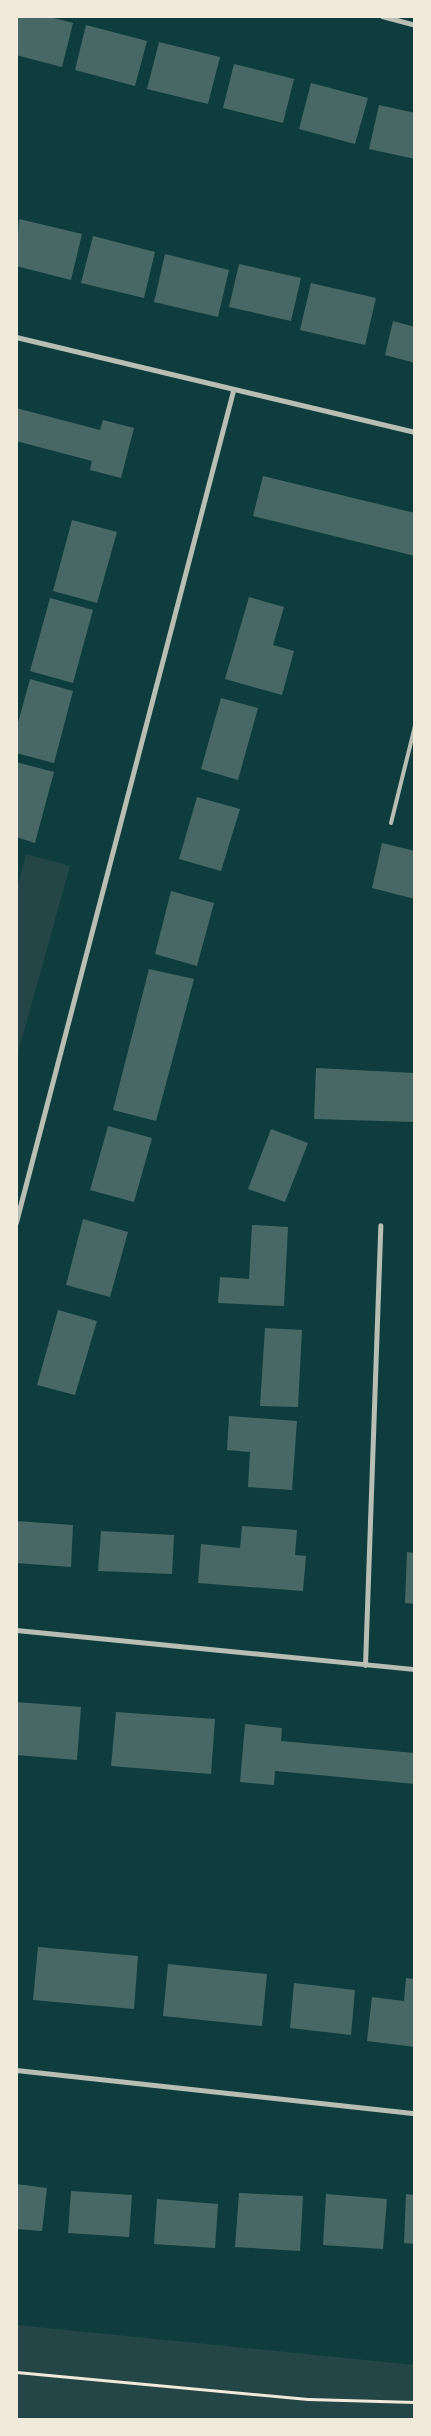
<!DOCTYPE html>
<style>
body{margin:0}
#map{position:relative;width:431px;height:2436px;overflow:hidden;background:#0f3d3e;font-family:"Alegreya Sans",sans-serif}
div>[style]{position:absolute}
.green>*{inset:0;background:#244646}
.building>*{inset:0;background:#486865}
.path>*{height:3px;margin:-1.5px;padding:0 1.5px;transform-origin:1.5px;border-radius:1.5px;background:#f1e9da}
.service>*{height:4px;margin:-2px;padding:0 2px;transform-origin:2px;border-radius:2px;background:#b8beb3}
.minor>*{height:5px;margin:-2.5px;padding:0 2.5px;transform-origin:2.5px;border-radius:2.5px;background:#b8beb3}
span{translate:-50% -50%;white-space:nowrap;text-align:center;line-height:1.15;-webkit-text-stroke:4px #f1e9da;paint-order:stroke}
.frame{position:absolute;inset:0;border:18px solid #f1e9da;pointer-events:none}
</style>
<div id="map">
<div class="green">
<i style="clip-path:polygon(26px 854px,70px 866px,16px 1060px,16px 892px)"></i>
<i style="clip-path:polygon(16px 2325px,415px 2365px,415px 2420px,16px 2420px)"></i>
</div>
<div class="building">
<i style="clip-path:polygon(16px 16px,46px 16px,73px 23px,62px 67px,16px 55px)"></i>
<i style="clip-path:polygon(86px 25px,147px 41px,135px 86px,75px 70px)"></i>
<i style="clip-path:polygon(159px 42px,220px 57px,208px 104px,147px 89px)"></i>
<i style="clip-path:polygon(234px 64px,294px 79px,283px 123px,223px 108px)"></i>
<i style="clip-path:polygon(311px 83px,368px 98px,355px 144px,299px 129px)"></i>
<i style="clip-path:polygon(379px 105px,415px 113px,415px 159px,369px 149px)"></i>
<i style="clip-path:polygon(19px 219px,82px 234px,71px 280px,16px 266px)"></i>
<i style="clip-path:polygon(93px 236px,155px 252px,144px 298px,81px 283px)"></i>
<i style="clip-path:polygon(165px 254px,229px 270px,218px 317px,154px 302px)"></i>
<i style="clip-path:polygon(239px 264px,301px 278px,291px 321px,229px 307px)"></i>
<i style="clip-path:polygon(311px 283px,376px 298px,365px 345px,300px 330px)"></i>
<i style="clip-path:polygon(393px 321px,415px 327px,415px 363px,385px 355px)"></i>
<i style="clip-path:polygon(16px 408px,100px 430px,103px 420px,134px 428px,121px 478px,90px 470px,92px 461px,16px 441px)"></i>
<i style="clip-path:polygon(263px 476px,415px 513px,415px 556px,253px 516px)"></i>
<i style="clip-path:polygon(72px 520px,117px 532px,97px 603px,53px 591px)"></i>
<i style="clip-path:polygon(249px 597px,284px 607px,273px 645px,294px 651px,282px 695px,225px 679px)"></i>
<i style="clip-path:polygon(50px 598px,93px 610px,73px 683px,30px 671px)"></i>
<i style="clip-path:polygon(30px 679px,73px 691px,54px 763px,16px 753px,16px 730px)"></i>
<i style="clip-path:polygon(221px 698px,258px 708px,238px 780px,201px 769px)"></i>
<i style="clip-path:polygon(16px 762px,54px 772px,35px 843px,16px 837px)"></i>
<i style="clip-path:polygon(197px 797px,240px 809px,221px 871px,179px 859px)"></i>
<i style="clip-path:polygon(382px 843px,415px 851px,415px 899px,372px 888px)"></i>
<i style="clip-path:polygon(171px 891px,214px 903px,197px 966px,155px 954px)"></i>
<i style="clip-path:polygon(149px 969px,194px 979px,156px 1121px,113px 1110px)"></i>
<i style="clip-path:polygon(316px 1068px,415px 1073px,415px 1122px,314px 1119px)"></i>
<i style="clip-path:polygon(108px 1126px,152px 1138px,134px 1202px,90px 1190px)"></i>
<i style="clip-path:polygon(271px 1129px,308px 1143px,285px 1202px,248px 1189px)"></i>
<i style="clip-path:polygon(83px 1219px,128px 1232px,110px 1297px,66px 1285px)"></i>
<i style="clip-path:polygon(252px 1225px,288px 1227px,284px 1306px,218px 1303px,220px 1277px,249px 1279px)"></i>
<i style="clip-path:polygon(58px 1310px,97px 1321px,75px 1395px,37px 1385px)"></i>
<i style="clip-path:polygon(265px 1328px,302px 1330px,298px 1407px,260px 1406px)"></i>
<i style="clip-path:polygon(229px 1416px,297px 1421px,292px 1490px,248px 1487px,250px 1452px,227px 1450px)"></i>
<i style="clip-path:polygon(16px 1521px,73px 1525px,71px 1567px,16px 1563px)"></i>
<i style="clip-path:polygon(242px 1526px,297px 1530px,295px 1555px,306px 1556px,303px 1591px,198px 1583px,201px 1544px,240px 1548px)"></i>
<i style="clip-path:polygon(101px 1531px,174px 1535px,172px 1574px,98px 1571px)"></i>
<i style="clip-path:polygon(407px 1552px,415px 1553px,415px 1604px,405px 1603px)"></i>
<i style="clip-path:polygon(16px 1702px,81px 1707px,77px 1760px,16px 1755px)"></i>
<i style="clip-path:polygon(116px 1712px,215px 1719px,211px 1774px,111px 1766px)"></i>
<i style="clip-path:polygon(245px 1724px,282px 1728px,281px 1741px,415px 1753px,415px 1784px,275px 1771px,274px 1785px,240px 1782px)"></i>
<i style="clip-path:polygon(38px 1947px,138px 1956px,134px 2009px,33px 2000px)"></i>
<i style="clip-path:polygon(168px 1964px,267px 1974px,262px 2026px,163px 2016px)"></i>
<i style="clip-path:polygon(406px 1978px,415px 1979px,415px 2047px,367px 2041px,372px 1997px,404px 2001px)"></i>
<i style="clip-path:polygon(294px 1983px,355px 1990px,351px 2035px,290px 2028px)"></i>
<i style="clip-path:polygon(16px 2184px,47px 2188px,42px 2231px,16px 2229px)"></i>
<i style="clip-path:polygon(71px 2191px,132px 2195px,129px 2237px,68px 2233px)"></i>
<i style="clip-path:polygon(239px 2193px,303px 2196px,300px 2251px,235px 2247px)"></i>
<i style="clip-path:polygon(326px 2194px,387px 2199px,383px 2249px,323px 2245px)"></i>
<i style="clip-path:polygon(406px 2194px,415px 2195px,415px 2244px,404px 2243px)"></i>
<i style="clip-path:polygon(157px 2199px,218px 2204px,215px 2248px,154px 2244px)"></i>
</div>
<div class="path">
<i style="left:16px;top:2372px;width:293px;rotate:5.3deg"></i>
<i style="left:308px;top:2399px;width:107px;rotate:1.6deg"></i>
</div>
<div class="service">
<i style="left:391px;top:823px;width:100px;rotate:-76.1deg"></i>
</div>
<div class="minor">
<i style="left:382px;top:16px;width:34px;rotate:15deg"></i>
<i style="left:16px;top:337px;width:410px;rotate:13.4deg"></i>
<i style="left:16px;top:1222px;width:859px;rotate:-75.37deg"></i>
<i style="left:16px;top:1630px;width:401px;rotate:5.6deg"></i>
<i style="left:365px;top:1665px;width:440px;rotate:-88deg"></i>
<i style="left:16px;top:2070px;width:401px;rotate:6.2deg"></i>
</div>
<div class="frame"></div>
</div>
